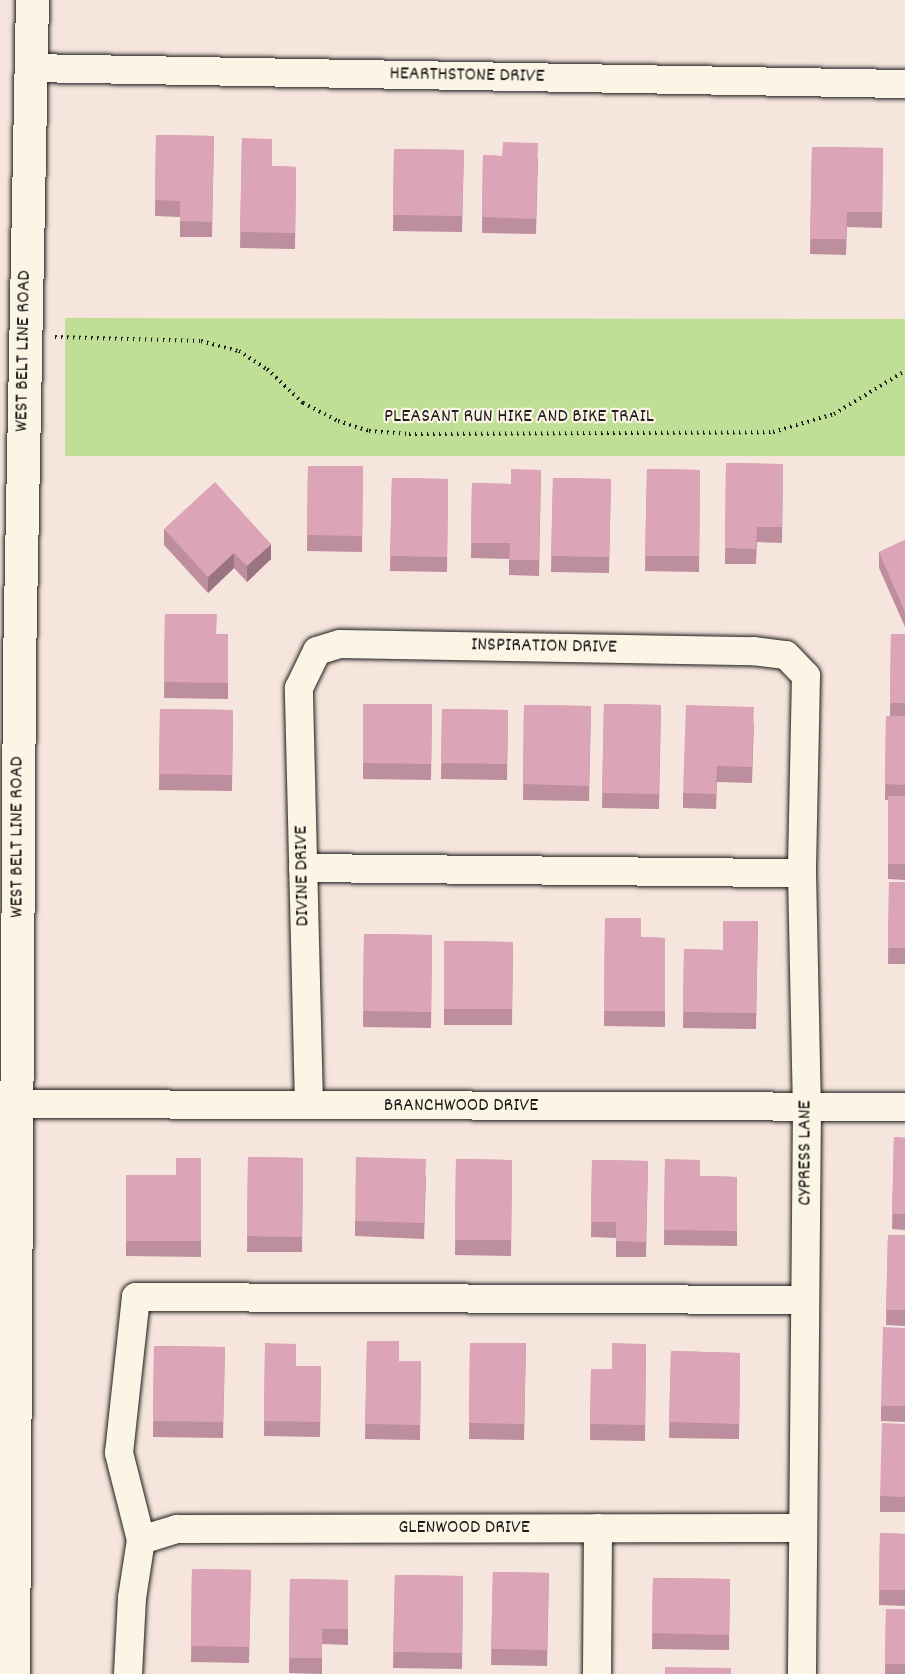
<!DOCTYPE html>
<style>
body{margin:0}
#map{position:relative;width:905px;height:1674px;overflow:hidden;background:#f6e5dc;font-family:Dekko,sans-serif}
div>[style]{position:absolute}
.green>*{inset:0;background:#bfdf97}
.path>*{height:4px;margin-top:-2px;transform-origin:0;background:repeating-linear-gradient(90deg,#1c1c1c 0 1.5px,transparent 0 6px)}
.roads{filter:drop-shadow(0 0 2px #1c1c1c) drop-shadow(0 0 2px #1c1c1c)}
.minor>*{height:28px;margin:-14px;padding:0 14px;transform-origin:14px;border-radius:14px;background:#fcf5e5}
.major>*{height:33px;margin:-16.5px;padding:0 16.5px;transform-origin:16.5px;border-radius:16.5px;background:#fcf5e5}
.wall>*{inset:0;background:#bd8e9d}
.shaded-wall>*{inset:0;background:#9a7480}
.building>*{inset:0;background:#dca5b7}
span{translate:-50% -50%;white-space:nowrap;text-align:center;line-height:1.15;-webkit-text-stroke:4.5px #fcf5e5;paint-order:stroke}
.street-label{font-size:20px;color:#1c1c1c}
</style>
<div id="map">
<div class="green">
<i style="clip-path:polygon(65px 318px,905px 319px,905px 456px,65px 456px)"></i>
</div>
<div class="path">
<i style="left:55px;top:337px;width:146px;rotate:1.6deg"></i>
<i style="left:201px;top:341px;width:39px;rotate:15deg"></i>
<i style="left:239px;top:351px;width:33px;rotate:33deg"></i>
<i style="left:267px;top:369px;width:50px;rotate:43.4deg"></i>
<i style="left:303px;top:403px;width:39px;rotate:27deg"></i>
<i style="left:338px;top:421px;width:33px;rotate:18deg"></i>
<i style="left:369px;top:431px;width:40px;rotate:4.3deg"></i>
<i style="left:409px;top:434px;width:364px;rotate:-0.3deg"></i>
<i style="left:773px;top:432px;width:64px;rotate:-16.4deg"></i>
<i style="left:834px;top:414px;width:83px;rotate:-31.2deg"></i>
</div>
<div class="roads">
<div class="minor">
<i style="left:29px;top:68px;width:876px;rotate:1.05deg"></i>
<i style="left:303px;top:868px;width:499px;rotate:0.6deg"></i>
<i style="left:18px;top:1104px;width:887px;rotate:0.19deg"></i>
<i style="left:309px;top:1105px;width:417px;rotate:-91.4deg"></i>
<i style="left:299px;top:688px;width:41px;rotate:-64.1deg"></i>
<i style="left:317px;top:651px;width:24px;rotate:-17deg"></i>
<i style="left:340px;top:644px;width:413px;rotate:1deg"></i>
<i style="left:753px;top:651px;width:33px;rotate:7deg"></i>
<i style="left:786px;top:655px;width:29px;rotate:46deg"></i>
<i style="left:806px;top:676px;width:197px;rotate:91.2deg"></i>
<i style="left:802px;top:873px;width:234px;rotate:88.8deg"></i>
<i style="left:807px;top:1107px;width:567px;rotate:90.51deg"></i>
<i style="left:141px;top:1540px;width:90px;rotate:-104.2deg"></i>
<i style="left:119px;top:1453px;width:157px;rotate:-83.8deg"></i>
<i style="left:136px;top:1297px;width:669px;rotate:0.26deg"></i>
<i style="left:128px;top:1674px;width:76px;rotate:-87deg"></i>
<i style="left:132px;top:1598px;width:59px;rotate:-81.2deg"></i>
<i style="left:141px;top:1540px;width:38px;rotate:-17deg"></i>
<i style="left:177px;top:1529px;width:626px;rotate:-0.09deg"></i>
<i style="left:597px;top:1674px;width:146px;rotate:-89.6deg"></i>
</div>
<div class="major">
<i style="left:13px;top:1674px;width:1011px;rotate:-89.66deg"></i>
<i style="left:19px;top:663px;width:663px;rotate:-88.88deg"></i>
</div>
</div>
<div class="wall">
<i style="clip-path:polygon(156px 135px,214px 136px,212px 237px,180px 237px,180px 217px,155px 216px)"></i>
<i style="clip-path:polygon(242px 138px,272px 166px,296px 167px,295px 249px,240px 248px)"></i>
<i style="clip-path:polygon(812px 147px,883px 148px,882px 228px,847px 227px,846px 255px,810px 254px)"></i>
<i style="clip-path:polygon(394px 149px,464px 150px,462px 232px,393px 231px)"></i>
<i style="clip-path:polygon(483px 155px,538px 158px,536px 234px,482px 233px)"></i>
<i style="clip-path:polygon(726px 463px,783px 464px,782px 543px,757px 542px,756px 564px,725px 564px)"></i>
<i style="clip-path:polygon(308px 466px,363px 466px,362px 552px,307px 551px)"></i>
<i style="clip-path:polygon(647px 469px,700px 470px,699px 572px,645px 571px)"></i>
<i style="clip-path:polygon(541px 470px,539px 576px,509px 575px,509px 559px,471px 558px,472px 483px,511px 484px)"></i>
<i style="clip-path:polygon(392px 478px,448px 479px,447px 572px,390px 571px)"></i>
<i style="clip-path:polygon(553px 478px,611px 479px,609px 573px,551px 572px)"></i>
<i style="clip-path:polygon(164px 529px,271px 559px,247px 582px,234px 568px,208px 593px,164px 545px)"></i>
<i style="clip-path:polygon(905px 540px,905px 627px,879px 568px,879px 552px)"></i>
<i style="clip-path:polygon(165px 614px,217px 634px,228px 634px,228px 699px,164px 698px)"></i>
<i style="clip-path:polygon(891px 634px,905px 634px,905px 880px,888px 879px,888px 800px,885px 800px,886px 716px,890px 716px)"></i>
<i style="clip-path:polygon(363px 704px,432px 704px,431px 780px,363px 779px)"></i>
<i style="clip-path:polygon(604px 704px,661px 705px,659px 809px,602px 808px)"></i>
<i style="clip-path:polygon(524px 705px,591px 706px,589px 801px,523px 800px)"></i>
<i style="clip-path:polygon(160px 709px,233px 710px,232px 791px,159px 790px)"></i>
<i style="clip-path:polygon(442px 709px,508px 710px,507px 780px,441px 779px)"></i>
<i style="clip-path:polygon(754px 723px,752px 783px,717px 782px,716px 809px,683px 808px,683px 793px)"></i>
<i style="clip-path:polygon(889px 882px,905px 882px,905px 964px,888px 964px)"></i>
<i style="clip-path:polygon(605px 918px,641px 937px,665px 938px,665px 1027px,604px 1026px)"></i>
<i style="clip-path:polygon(758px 921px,756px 1029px,683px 1028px,684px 949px,723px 950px)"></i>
<i style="clip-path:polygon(364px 934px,432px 935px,431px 1028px,363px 1027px)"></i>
<i style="clip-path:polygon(444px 941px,513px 942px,512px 1025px,444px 1025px)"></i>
<i style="clip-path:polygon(894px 1137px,905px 1138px,905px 1230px,892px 1229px)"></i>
<i style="clip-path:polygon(248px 1157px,303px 1158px,302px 1252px,247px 1252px)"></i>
<i style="clip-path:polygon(201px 1158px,201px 1257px,126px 1256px,126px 1175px,176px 1175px)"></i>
<i style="clip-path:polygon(456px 1159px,512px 1160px,511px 1256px,455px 1255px)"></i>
<i style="clip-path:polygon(665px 1159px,700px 1176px,737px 1177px,737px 1246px,664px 1245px)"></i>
<i style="clip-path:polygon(592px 1160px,648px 1161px,646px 1257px,616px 1257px,616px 1238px,591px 1237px)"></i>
<i style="clip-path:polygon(426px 1175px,424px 1239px,355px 1236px,355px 1221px)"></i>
<i style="clip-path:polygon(888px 1235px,905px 1235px,905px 1326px,886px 1325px)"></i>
<i style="clip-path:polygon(905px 1328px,905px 1422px,881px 1421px,881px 1406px)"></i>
<i style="clip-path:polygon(367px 1341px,399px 1361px,421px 1361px,420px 1440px,365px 1439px)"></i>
<i style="clip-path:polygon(265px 1343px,296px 1366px,321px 1366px,320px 1437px,264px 1436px)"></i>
<i style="clip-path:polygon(470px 1343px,526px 1343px,524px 1440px,469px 1439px)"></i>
<i style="clip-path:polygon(646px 1344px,645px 1441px,590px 1440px,591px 1369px,612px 1369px)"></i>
<i style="clip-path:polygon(154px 1346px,225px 1347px,223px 1438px,153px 1437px)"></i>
<i style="clip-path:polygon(671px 1351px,740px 1353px,739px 1439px,669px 1438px)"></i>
<i style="clip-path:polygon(905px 1424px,905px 1512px,880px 1512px,880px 1496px)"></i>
<i style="clip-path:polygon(880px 1533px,905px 1534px,905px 1606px,879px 1605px)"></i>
<i style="clip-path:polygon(192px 1569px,251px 1570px,249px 1663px,191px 1662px)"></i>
<i style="clip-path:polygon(493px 1572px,549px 1573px,547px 1666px,491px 1665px)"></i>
<i style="clip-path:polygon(395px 1575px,463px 1576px,462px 1669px,393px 1668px)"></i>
<i style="clip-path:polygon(653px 1578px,730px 1579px,729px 1650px,652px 1649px)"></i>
<i style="clip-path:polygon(290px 1579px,348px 1580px,348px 1645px,322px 1644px,322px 1674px,289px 1673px)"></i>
<i style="clip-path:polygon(886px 1609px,905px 1609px,905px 1674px,885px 1674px)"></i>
</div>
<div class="shaded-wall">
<i style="clip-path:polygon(271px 544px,271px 559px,247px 582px,247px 566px)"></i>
<i style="clip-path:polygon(234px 553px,234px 568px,208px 593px,208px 577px)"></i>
</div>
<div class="building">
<i style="clip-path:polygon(156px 135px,214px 136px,212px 222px,180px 221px,180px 201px,155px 200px)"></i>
<i style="clip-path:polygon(242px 138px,272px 139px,272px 166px,296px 167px,295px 233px,240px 232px)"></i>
<i style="clip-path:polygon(503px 142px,538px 143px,536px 219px,482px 217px,483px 155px,502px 156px)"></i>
<i style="clip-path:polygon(812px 147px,883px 148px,882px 212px,847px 212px,846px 239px,810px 239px)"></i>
<i style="clip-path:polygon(394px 149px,464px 150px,462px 216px,393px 215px)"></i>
<i style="clip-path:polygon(726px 463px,783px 464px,782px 527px,757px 527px,756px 549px,725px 548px)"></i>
<i style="clip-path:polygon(308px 466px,363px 466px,362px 536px,307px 535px)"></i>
<i style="clip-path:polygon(511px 469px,541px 470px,539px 560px,509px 560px,510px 543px,471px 543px,472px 483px,511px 484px)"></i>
<i style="clip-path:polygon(647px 469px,700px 470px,699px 556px,645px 556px)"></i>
<i style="clip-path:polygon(392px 478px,448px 479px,447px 557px,390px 556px)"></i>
<i style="clip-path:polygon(553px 478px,611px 479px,609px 557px,551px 556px)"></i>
<i style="clip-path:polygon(215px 482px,271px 544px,247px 566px,234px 553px,208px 577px,164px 529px)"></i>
<i style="clip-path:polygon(905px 540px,905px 612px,879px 552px)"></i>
<i style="clip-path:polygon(165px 614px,217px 614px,216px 634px,228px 634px,228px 683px,164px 682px)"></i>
<i style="clip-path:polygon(891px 634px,905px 634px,905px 703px,890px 703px)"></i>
<i style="clip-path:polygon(363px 704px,432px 704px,431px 764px,363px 763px)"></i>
<i style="clip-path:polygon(604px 704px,661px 705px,659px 794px,602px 793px)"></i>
<i style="clip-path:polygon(524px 705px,591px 706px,589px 786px,523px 784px)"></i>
<i style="clip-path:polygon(686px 705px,754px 707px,752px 767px,717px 766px,716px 794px,683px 793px)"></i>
<i style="clip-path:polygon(160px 709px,233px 710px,232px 775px,159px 774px)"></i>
<i style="clip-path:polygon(442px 709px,508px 710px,507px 764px,441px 763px)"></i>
<i style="clip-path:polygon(886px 716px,905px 716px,905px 785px,885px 784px)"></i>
<i style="clip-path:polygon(888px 796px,905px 796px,905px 864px,888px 864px)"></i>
<i style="clip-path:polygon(889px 882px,905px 882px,905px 948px,888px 948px)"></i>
<i style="clip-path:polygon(605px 918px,641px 918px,641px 937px,665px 938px,665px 1011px,604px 1011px)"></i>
<i style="clip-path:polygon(723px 921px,758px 921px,756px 1013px,683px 1012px,684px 949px,723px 950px)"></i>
<i style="clip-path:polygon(364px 934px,432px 935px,431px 1012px,363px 1011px)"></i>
<i style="clip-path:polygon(444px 941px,513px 942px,512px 1009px,444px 1009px)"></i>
<i style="clip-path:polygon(894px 1137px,905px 1138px,905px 1214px,892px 1214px)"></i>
<i style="clip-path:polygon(248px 1157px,303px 1158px,302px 1237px,247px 1236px)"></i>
<i style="clip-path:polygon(356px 1157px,426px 1159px,424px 1223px,355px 1221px)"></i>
<i style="clip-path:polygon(176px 1158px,201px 1158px,201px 1241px,126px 1241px,126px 1175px,176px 1175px)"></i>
<i style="clip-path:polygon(456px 1159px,512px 1160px,511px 1240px,455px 1240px)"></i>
<i style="clip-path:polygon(665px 1159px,700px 1160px,700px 1176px,737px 1177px,737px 1231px,664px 1230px)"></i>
<i style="clip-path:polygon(592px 1160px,648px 1161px,646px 1242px,616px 1241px,616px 1222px,591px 1222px)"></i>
<i style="clip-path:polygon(888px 1235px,905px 1235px,905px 1310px,886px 1310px)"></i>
<i style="clip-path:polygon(883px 1327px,905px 1328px,905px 1406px,881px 1406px)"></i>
<i style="clip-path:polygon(367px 1341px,399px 1341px,399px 1361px,421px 1361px,420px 1425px,365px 1424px)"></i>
<i style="clip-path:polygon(265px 1343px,296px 1344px,296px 1366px,321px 1366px,320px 1422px,264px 1421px)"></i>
<i style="clip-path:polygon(470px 1343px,526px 1343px,524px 1424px,469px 1423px)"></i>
<i style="clip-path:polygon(612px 1343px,646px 1344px,645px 1425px,590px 1424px,591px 1369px,612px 1369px)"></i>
<i style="clip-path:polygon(154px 1346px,225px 1347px,223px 1422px,153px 1421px)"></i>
<i style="clip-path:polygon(671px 1351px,740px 1353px,739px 1424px,669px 1422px)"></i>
<i style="clip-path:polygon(882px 1423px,905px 1424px,905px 1497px,880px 1496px)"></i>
<i style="clip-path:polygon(880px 1533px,905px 1534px,905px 1590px,879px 1590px)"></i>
<i style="clip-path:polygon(192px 1569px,251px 1570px,249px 1647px,191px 1646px)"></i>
<i style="clip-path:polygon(493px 1572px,549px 1573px,547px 1650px,491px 1649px)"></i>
<i style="clip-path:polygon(395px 1575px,463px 1576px,462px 1653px,393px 1652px)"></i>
<i style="clip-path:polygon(653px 1578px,730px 1579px,729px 1635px,652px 1633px)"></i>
<i style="clip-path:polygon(290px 1579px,348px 1580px,348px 1629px,322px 1629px,322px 1658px,289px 1658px)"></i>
<i style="clip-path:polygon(886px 1609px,905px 1609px,905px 1664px,885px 1664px)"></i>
<i style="clip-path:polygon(665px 1667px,731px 1668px,731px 1674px,665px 1674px)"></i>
</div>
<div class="street-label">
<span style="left:467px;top:76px;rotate:1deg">HEARTHSTONE DRIVE</span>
<span style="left:24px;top:351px;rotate:-89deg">WEST BELT LINE ROAD</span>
<span style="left:519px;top:417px">PLEASANT RUN HIKE AND BIKE TRAIL</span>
<span style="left:544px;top:647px;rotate:1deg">INSPIRATION DRIVE</span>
<span style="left:18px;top:837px;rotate:-90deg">WEST BELT LINE ROAD</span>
<span style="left:303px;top:876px;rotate:-91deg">DIVINE DRIVE</span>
<span style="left:461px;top:1106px">BRANCHWOOD DRIVE</span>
<span style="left:806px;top:1153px;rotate:-90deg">CYPRESS LANE</span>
<span style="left:464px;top:1528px">GLENWOOD DRIVE</span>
</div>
</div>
